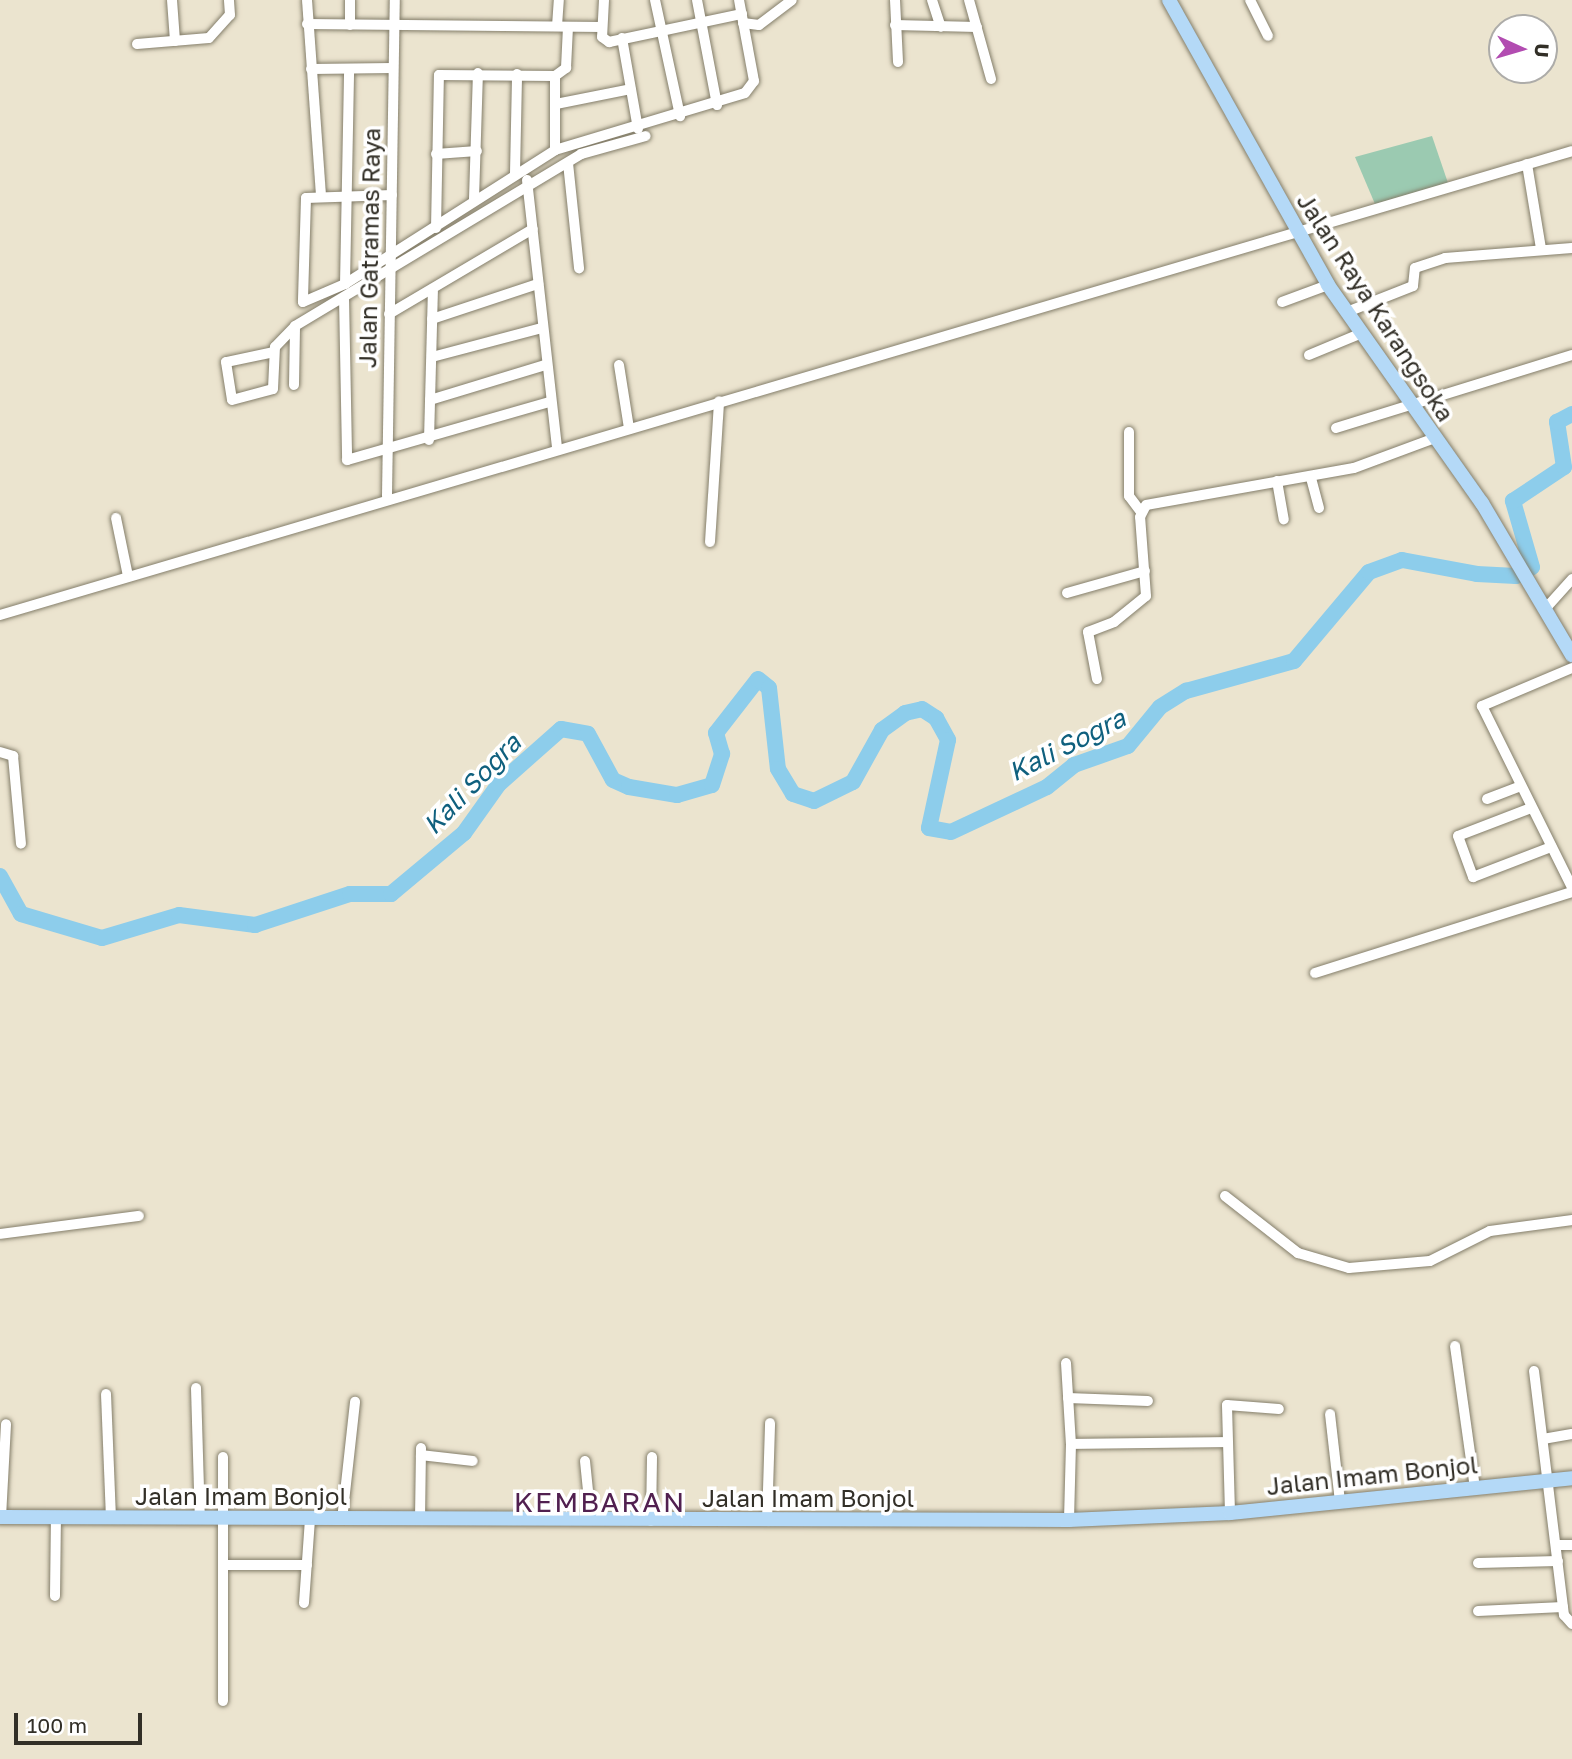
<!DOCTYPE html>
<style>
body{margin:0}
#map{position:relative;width:1572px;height:1759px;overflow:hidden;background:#ebe4cf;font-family:"Golos Text",sans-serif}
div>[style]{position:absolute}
.green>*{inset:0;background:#9bcab1}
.river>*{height:16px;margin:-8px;padding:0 8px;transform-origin:8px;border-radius:8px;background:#8dcdeb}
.roads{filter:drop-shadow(0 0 2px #847e6a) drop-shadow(0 0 2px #847e6a)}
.minor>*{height:10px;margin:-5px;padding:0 5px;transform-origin:5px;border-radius:5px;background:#fff}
.major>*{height:14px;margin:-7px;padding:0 7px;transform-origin:7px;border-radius:7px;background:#b4d9f7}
span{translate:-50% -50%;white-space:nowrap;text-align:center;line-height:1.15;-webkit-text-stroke:7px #fff;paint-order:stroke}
.street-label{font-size:24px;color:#322f27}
.water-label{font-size:26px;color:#0f607e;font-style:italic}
.quarter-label{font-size:28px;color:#512050;letter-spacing:2px}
.north{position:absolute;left:1488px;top:14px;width:70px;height:70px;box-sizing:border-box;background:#fff;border:2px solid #adaca9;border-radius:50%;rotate:94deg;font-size:19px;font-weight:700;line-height:28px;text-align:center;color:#322f27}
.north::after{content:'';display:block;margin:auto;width:24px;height:32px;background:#b24cb1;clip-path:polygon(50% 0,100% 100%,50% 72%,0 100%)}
.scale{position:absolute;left:14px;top:1713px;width:128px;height:32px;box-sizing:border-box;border:4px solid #322f27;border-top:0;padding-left:9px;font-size:21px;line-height:24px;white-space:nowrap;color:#322f27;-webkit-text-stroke:5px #fff;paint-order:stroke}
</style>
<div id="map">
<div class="green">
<i style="clip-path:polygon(1432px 136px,1448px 183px,1375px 204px,1355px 157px)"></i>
</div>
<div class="river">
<i style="left:0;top:876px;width:43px;rotate:61.1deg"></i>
<i style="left:21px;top:914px;width:84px;rotate:16.5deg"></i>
<i style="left:102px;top:938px;width:80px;rotate:-16.6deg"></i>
<i style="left:179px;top:915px;width:77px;rotate:7.5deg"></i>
<i style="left:255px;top:925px;width:100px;rotate:-18.1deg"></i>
<i style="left:350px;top:894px;width:41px"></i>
<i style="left:391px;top:894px;width:95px;rotate:-39.9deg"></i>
<i style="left:464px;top:833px;width:60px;rotate:-54.5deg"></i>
<i style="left:499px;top:784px;width:83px;rotate:-41.6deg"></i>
<i style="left:561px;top:729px;width:27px;rotate:10deg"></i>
<i style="left:588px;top:734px;width:52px;rotate:61.5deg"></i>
<i style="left:613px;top:780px;width:17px;rotate:24deg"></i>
<i style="left:629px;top:787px;width:49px;rotate:9.5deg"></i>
<i style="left:677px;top:795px;width:36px;rotate:-16deg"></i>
<i style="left:712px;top:785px;width:33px;rotate:-72deg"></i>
<i style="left:722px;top:754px;width:22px;rotate:-106deg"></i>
<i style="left:716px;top:733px;width:68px;rotate:-52.1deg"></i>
<i style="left:758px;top:679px;width:14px;rotate:39deg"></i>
<i style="left:769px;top:688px;width:81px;rotate:83.7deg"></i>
<i style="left:778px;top:769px;width:29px;rotate:59deg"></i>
<i style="left:793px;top:794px;width:22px;rotate:18deg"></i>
<i style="left:814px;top:801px;width:43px;rotate:-26deg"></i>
<i style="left:853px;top:782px;width:60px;rotate:-60.9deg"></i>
<i style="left:882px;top:730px;width:29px;rotate:-36deg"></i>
<i style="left:905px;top:713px;width:17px;rotate:-13deg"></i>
<i style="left:922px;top:709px;width:17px;rotate:33deg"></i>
<i style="left:936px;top:718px;width:25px;rotate:61deg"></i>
<i style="left:948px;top:740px;width:90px;rotate:102.2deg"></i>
<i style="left:929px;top:828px;width:22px;rotate:10deg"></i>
<i style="left:951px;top:832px;width:106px;rotate:-25.1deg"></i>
<i style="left:1047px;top:787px;width:35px;rotate:-39deg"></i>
<i style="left:1074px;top:765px;width:57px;rotate:-19.4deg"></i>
<i style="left:1128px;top:746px;width:50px;rotate:-50.6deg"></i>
<i style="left:1160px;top:707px;width:31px;rotate:-32deg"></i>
<i style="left:1186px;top:691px;width:112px;rotate:-15.5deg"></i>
<i style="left:1294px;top:661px;width:116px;rotate:-49.9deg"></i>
<i style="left:1369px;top:572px;width:35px;rotate:-20deg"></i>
<i style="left:1402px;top:560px;width:76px;rotate:10.6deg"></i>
<i style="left:1477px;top:574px;width:39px;rotate:3deg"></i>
<i style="left:1516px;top:576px;width:18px;rotate:-29deg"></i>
<i style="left:1532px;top:567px;width:69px;rotate:-106.1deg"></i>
<i style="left:1513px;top:501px;width:61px;rotate:-33.7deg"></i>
<i style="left:1564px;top:467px;width:46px;rotate:-98.8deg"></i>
<i style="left:1557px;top:422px;width:17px;rotate:-28deg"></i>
</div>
<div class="roads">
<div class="minor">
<i style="left:172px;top:0;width:41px;rotate:85.8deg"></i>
<i style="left:307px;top:0;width:196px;rotate:85.9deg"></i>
<i style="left:604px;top:0;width:37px;rotate:93deg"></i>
<i style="left:602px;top:37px;width:9px;rotate:36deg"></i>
<i style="left:609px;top:42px;width:136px;rotate:-11.9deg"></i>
<i style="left:655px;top:0;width:119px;rotate:77.8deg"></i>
<i style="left:697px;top:0;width:107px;rotate:79.2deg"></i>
<i style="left:895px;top:0;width:62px;rotate:87.2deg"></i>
<i style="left:932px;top:0;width:28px;rotate:72deg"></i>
<i style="left:969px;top:0;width:82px;rotate:74.4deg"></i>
<i style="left:1250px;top:0;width:40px;rotate:63.4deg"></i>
<i style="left:743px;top:23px;width:16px;rotate:7deg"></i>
<i style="left:759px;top:25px;width:41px;rotate:-37.1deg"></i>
<i style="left:307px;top:24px;width:295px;rotate:0.6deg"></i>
<i style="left:350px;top:25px;width:25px;rotate:-90deg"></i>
<i style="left:895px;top:25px;width:82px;rotate:1.4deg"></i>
<i style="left:557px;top:26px;width:26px;rotate:-86deg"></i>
<i style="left:622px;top:38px;width:92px;rotate:80deg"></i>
<i style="left:137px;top:44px;width:72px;rotate:-4.8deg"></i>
<i style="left:209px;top:38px;width:31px;rotate:-48deg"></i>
<i style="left:230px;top:15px;width:15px;rotate:-94deg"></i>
<i style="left:311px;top:69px;width:82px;rotate:-0.7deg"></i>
<i style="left:555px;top:76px;width:14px;rotate:-36deg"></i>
<i style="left:566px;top:68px;width:41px;rotate:-87.2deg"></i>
<i style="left:556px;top:104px;width:76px;rotate:-11.3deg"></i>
<i style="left:436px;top:154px;width:41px;rotate:-4.2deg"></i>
<i style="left:568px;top:163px;width:106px;rotate:84deg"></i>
<i style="left:1527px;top:164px;width:86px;rotate:80.6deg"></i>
<i style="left:515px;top:173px;width:99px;rotate:-88.8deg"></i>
<i style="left:527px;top:180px;width:270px;rotate:83.6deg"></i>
<i style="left:392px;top:195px;width:86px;rotate:178deg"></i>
<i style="left:306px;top:198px;width:104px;rotate:91.7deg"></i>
<i style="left:303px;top:302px;width:46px;rotate:-23.2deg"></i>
<i style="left:345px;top:284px;width:249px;rotate:-32.5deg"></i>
<i style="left:555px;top:150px;width:198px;rotate:-16.7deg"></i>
<i style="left:745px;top:93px;width:15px;rotate:-53deg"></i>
<i style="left:754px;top:81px;width:82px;rotate:-100.5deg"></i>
<i style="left:474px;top:199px;width:126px;rotate:-88.2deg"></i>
<i style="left:436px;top:228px;width:153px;rotate:-88.9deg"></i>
<i style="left:439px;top:75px;width:116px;rotate:0.5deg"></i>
<i style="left:555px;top:76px;width:74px;rotate:90deg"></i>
<i style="left:345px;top:284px;width:215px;rotate:-88.9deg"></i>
<i style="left:344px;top:297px;width:163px;rotate:88.9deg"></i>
<i style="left:347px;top:460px;width:210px;rotate:-16deg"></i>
<i style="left:1282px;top:302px;width:49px;rotate:-20.3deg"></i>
<i style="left:1347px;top:312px;width:71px;rotate:-21.5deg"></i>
<i style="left:1413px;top:286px;width:18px;rotate:-84deg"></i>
<i style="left:1415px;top:268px;width:32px;rotate:-18deg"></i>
<i style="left:1445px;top:258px;width:127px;rotate:-4.5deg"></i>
<i style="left:389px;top:314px;width:167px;rotate:-30.6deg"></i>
<i style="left:432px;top:319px;width:112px;rotate:-18.3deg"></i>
<i style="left:274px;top:352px;width:49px;rotate:168.2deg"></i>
<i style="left:226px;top:362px;width:38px;rotate:81deg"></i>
<i style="left:232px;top:400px;width:42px;rotate:-15deg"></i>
<i style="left:273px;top:389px;width:42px;rotate:-87.3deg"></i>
<i style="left:275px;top:347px;width:29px;rotate:-46deg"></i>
<i style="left:295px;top:326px;width:334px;rotate:-31deg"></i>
<i style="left:581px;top:154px;width:67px;rotate:-15.5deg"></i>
<i style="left:1309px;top:355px;width:57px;rotate:-22.5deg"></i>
<i style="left:432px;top:357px;width:114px;rotate:-14.8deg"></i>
<i style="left:619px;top:365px;width:64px;rotate:81deg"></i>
<i style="left:294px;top:385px;width:59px;rotate:-89deg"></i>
<i style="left:430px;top:400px;width:120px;rotate:-16.9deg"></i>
<i style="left:1336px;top:428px;width:247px;rotate:-17.2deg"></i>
<i style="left:1129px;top:432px;width:64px;rotate:90deg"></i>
<i style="left:1129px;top:496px;width:20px;rotate:53deg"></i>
<i style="left:429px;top:440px;width:149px;rotate:-88.5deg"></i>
<i style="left:1311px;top:478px;width:31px;rotate:75deg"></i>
<i style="left:1277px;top:481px;width:39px;rotate:80deg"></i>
<i style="left:387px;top:496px;width:496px;rotate:-89.1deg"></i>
<i style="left:116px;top:518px;width:59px;rotate:78.3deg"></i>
<i style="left:710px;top:542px;width:141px;rotate:-86.3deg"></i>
<i style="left:1067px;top:593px;width:81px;rotate:-15.8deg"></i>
<i style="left:1546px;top:608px;width:39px;rotate:-48deg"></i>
<i style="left:0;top:615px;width:1639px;rotate:-16.44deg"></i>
<i style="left:1572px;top:668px;width:98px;rotate:157.1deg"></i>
<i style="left:1482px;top:706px;width:202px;rotate:63.6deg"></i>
<i style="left:1097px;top:679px;width:48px;rotate:-100.8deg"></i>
<i style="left:1088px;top:632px;width:28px;rotate:-21deg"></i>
<i style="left:1114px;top:622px;width:41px;rotate:-39.1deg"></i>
<i style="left:1146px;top:596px;width:79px;rotate:-94.3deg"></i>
<i style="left:1140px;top:517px;width:13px;rotate:-63deg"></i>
<i style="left:1146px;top:505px;width:211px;rotate:-10.1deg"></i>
<i style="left:1354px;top:468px;width:86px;rotate:-20.3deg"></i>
<i style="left:0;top:752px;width:14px;rotate:17deg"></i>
<i style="left:13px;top:756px;width:88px;rotate:84.8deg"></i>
<i style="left:1487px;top:799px;width:36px;rotate:-21deg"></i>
<i style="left:1531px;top:808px;width:78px;rotate:159deg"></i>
<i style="left:1458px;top:836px;width:44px;rotate:69.9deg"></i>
<i style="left:1473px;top:877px;width:84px;rotate:-21deg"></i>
<i style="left:1315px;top:973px;width:269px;rotate:-17.5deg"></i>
<i style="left:1225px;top:1196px;width:93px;rotate:38deg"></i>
<i style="left:1298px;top:1253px;width:53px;rotate:16.4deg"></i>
<i style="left:1349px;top:1268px;width:81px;rotate:-4.9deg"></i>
<i style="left:1430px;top:1261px;width:67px;rotate:-26.6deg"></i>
<i style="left:1490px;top:1231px;width:83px;rotate:-7.6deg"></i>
<i style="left:0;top:1234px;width:140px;rotate:-7.4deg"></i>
<i style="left:1455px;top:1346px;width:143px;rotate:82deg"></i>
<i style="left:1066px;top:1363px;width:81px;rotate:86.5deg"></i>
<i style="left:1534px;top:1371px;width:246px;rotate:83deg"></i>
<i style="left:1564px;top:1615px;width:12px;rotate:48deg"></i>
<i style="left:196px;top:1388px;width:131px;rotate:88.3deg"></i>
<i style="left:106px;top:1394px;width:124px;rotate:87.7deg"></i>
<i style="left:1068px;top:1398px;width:80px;rotate:2.1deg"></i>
<i style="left:1330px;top:1414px;width:89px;rotate:83.5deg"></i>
<i style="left:1543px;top:1439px;width:29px;rotate:-10deg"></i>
<i style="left:421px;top:1455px;width:52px;rotate:6.6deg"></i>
<i style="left:585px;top:1461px;width:59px;rotate:84.2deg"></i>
<i style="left:1230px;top:1513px;width:108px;rotate:-91.6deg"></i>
<i style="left:1227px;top:1405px;width:52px;rotate:4.4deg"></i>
<i style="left:1px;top:1517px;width:93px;rotate:-86.9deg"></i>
<i style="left:342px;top:1520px;width:119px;rotate:-83.7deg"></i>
<i style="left:420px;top:1520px;width:72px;rotate:-89.2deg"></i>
<i style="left:1069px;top:1520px;width:76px;rotate:-88.5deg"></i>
<i style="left:1071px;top:1444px;width:156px;rotate:-0.7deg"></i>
<i style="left:651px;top:1521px;width:64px;rotate:-89.1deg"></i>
<i style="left:767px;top:1521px;width:98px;rotate:-88.2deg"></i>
<i style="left:1557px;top:1545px;width:15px"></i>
<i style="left:1478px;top:1563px;width:80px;rotate:-1.4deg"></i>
<i style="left:224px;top:1565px;width:83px"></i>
<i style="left:55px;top:1596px;width:79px;rotate:-89.3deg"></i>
<i style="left:304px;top:1603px;width:84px;rotate:-85.9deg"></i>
<i style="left:1478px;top:1611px;width:85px;rotate:-2.7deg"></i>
<i style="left:223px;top:1701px;width:244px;rotate:-90deg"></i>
</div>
<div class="major">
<i style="left:1169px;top:0;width:326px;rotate:60.8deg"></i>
<i style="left:1328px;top:285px;width:267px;rotate:54.8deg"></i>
<i style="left:1482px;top:503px;width:177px;rotate:59.4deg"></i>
<i style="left:0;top:1517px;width:1069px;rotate:0.16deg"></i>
<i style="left:1069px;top:1520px;width:161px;rotate:-2.5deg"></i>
<i style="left:1230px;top:1513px;width:344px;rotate:-5.8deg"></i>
</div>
</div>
<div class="street-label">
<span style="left:369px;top:248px;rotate:-89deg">Jalan Gatramas Raya</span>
<span style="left:1376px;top:307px;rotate:57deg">Jalan Raya Karangsoka</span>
<span style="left:1372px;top:1475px;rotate:-6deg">Jalan Imam Bonjol</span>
<span style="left:241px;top:1496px">Jalan Imam Bonjol</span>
<span style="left:808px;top:1498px">Jalan Imam Bonjol</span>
</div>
<div class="water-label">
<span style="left:1067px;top:745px;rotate:-27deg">Kali Sogra</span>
<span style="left:472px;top:784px;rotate:-46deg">Kali Sogra</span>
</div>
<div class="quarter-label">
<span style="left:600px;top:1502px">KEMBARAN</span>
</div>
<div class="north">U</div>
<div class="scale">100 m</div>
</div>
